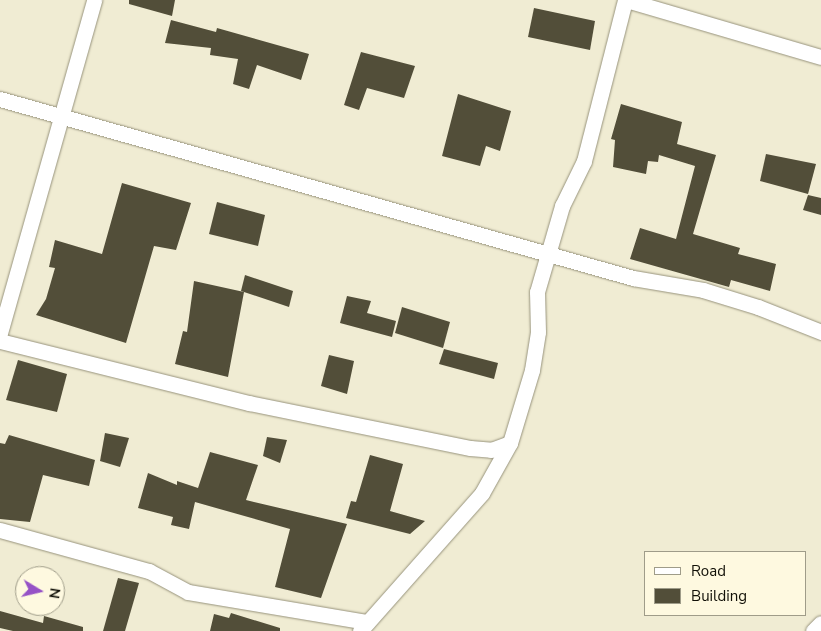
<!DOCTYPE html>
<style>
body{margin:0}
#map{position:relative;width:821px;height:631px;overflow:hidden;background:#f0ecd3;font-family:"Nunito Sans",sans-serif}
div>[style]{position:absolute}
.building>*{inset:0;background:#524e39}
.roads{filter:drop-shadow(0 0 1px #97937c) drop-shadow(0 0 1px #97937c)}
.minor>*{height:15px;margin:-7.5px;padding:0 7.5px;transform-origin:7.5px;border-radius:7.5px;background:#fff}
span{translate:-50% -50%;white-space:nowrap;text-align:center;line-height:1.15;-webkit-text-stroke:5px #fef9e0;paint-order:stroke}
.legend{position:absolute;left:644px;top:551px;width:162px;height:65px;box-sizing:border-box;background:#fef9e0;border:1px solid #9f9c89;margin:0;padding:6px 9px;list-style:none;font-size:15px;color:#111007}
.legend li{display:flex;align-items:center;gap:10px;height:25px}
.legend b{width:25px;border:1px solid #9f9c89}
.north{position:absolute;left:15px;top:566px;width:50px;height:50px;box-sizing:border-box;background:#fef9e0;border:1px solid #9f9c89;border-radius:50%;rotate:99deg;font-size:14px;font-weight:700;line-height:20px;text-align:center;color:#111007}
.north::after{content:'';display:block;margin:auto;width:18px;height:22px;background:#9652c6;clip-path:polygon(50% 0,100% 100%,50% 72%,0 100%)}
</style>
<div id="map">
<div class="building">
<i style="clip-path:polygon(129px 0,175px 0,172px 16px,129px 4px)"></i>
<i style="clip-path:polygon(534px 8px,595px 21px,590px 50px,528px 37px)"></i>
<i style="clip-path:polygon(171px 20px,216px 32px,217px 28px,309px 54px,301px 80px,257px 65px,249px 89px,233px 84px,238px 59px,210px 55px,211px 48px,165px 43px)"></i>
<i style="clip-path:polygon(361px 52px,415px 66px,404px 98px,367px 88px,359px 110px,344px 105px)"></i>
<i style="clip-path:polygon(458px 94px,511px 111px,500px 151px,486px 146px,480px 166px,442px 156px)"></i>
<i style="clip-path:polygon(621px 104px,682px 122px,677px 144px,716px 155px,693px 234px,740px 248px,738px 254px,776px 264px,770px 291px,731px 280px,729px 287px,630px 259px,640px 228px,676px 239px,695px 166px,659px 155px,658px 162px,648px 161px,646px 174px,613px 167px,615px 140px,611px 139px)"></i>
<i style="clip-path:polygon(766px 154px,816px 164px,808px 194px,760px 181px)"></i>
<i style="clip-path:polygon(122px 183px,191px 203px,176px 250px,154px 246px,126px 343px,36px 315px,46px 299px,55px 268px,49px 267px,55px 240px,102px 254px)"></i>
<i style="clip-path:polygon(808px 195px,821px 198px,821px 215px,803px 210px)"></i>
<i style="clip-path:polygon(217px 202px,265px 215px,258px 246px,209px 234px)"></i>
<i style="clip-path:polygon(245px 275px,293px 291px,289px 307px,241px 291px)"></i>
<i style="clip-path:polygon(194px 281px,244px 292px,228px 377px,175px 364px,183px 331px,187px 332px)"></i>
<i style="clip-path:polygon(347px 296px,371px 301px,367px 313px,396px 321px,392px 337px,340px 323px)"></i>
<i style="clip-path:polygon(402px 307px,450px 322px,443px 348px,395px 333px)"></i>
<i style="clip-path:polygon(444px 349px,498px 363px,494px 379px,439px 364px)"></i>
<i style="clip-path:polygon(329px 355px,354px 361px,347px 394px,321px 386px)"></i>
<i style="clip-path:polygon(18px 360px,67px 374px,57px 412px,6px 400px)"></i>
<i style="clip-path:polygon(105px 433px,129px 438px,120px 467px,100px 461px)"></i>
<i style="clip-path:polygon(9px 435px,95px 460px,89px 486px,43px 475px,30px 522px,0 519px,0 443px,5px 444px)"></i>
<i style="clip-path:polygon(267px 437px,287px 440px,280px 463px,263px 456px)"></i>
<i style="clip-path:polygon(210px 452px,258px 465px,246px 500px,347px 524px,321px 598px,275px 587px,290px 529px,195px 502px,189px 529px,171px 525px,173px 517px,138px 508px,148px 473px,177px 485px,177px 481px,198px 488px)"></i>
<i style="clip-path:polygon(370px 455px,403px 464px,390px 511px,425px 521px,410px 534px,346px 518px,351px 501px,356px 502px)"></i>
<i style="clip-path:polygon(118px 578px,139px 583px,125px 631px,103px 631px)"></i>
<i style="clip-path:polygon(0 611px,43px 623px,44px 616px,83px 627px,83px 631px,13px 631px,0 628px)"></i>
<i style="clip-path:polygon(231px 613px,280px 628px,280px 631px,210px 631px,214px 614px,229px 618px)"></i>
</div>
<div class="roads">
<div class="minor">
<i style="left:626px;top:0;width:203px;rotate:16.3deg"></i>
<i style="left:0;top:99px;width:658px;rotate:15.79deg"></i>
<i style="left:633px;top:278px;width:71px;rotate:9.7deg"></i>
<i style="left:703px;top:290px;width:58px;rotate:17.2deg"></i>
<i style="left:758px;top:307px;width:68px;rotate:21.6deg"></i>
<i style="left:0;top:333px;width:346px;rotate:-74.2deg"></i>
<i style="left:0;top:341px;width:257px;rotate:14deg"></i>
<i style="left:249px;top:403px;width:226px;rotate:11.5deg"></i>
<i style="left:470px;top:448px;width:21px;rotate:5deg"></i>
<i style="left:491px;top:450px;width:20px;rotate:-20deg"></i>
<i style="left:0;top:530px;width:155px;rotate:15.4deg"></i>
<i style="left:149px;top:571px;width:44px;rotate:28.3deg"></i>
<i style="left:188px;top:592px;width:182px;rotate:9.5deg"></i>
<i style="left:360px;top:631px;width:184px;rotate:-48.5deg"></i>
<i style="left:482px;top:493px;width:57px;rotate:-60.8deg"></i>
<i style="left:510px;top:443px;width:76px;rotate:-73.2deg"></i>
<i style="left:532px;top:370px;width:38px;rotate:-81deg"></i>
<i style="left:538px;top:332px;width:40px;rotate:-91.4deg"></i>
<i style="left:537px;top:292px;width:90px;rotate:-73.8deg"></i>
<i style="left:562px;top:206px;width:50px;rotate:-63.9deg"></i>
<i style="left:584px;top:161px;width:166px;rotate:-75.7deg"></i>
<i style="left:813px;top:631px;width:11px;rotate:-45deg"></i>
</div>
</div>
<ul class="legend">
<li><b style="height:6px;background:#fff"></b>Road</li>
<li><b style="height:14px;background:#524e39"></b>Building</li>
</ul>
<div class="north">N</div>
</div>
